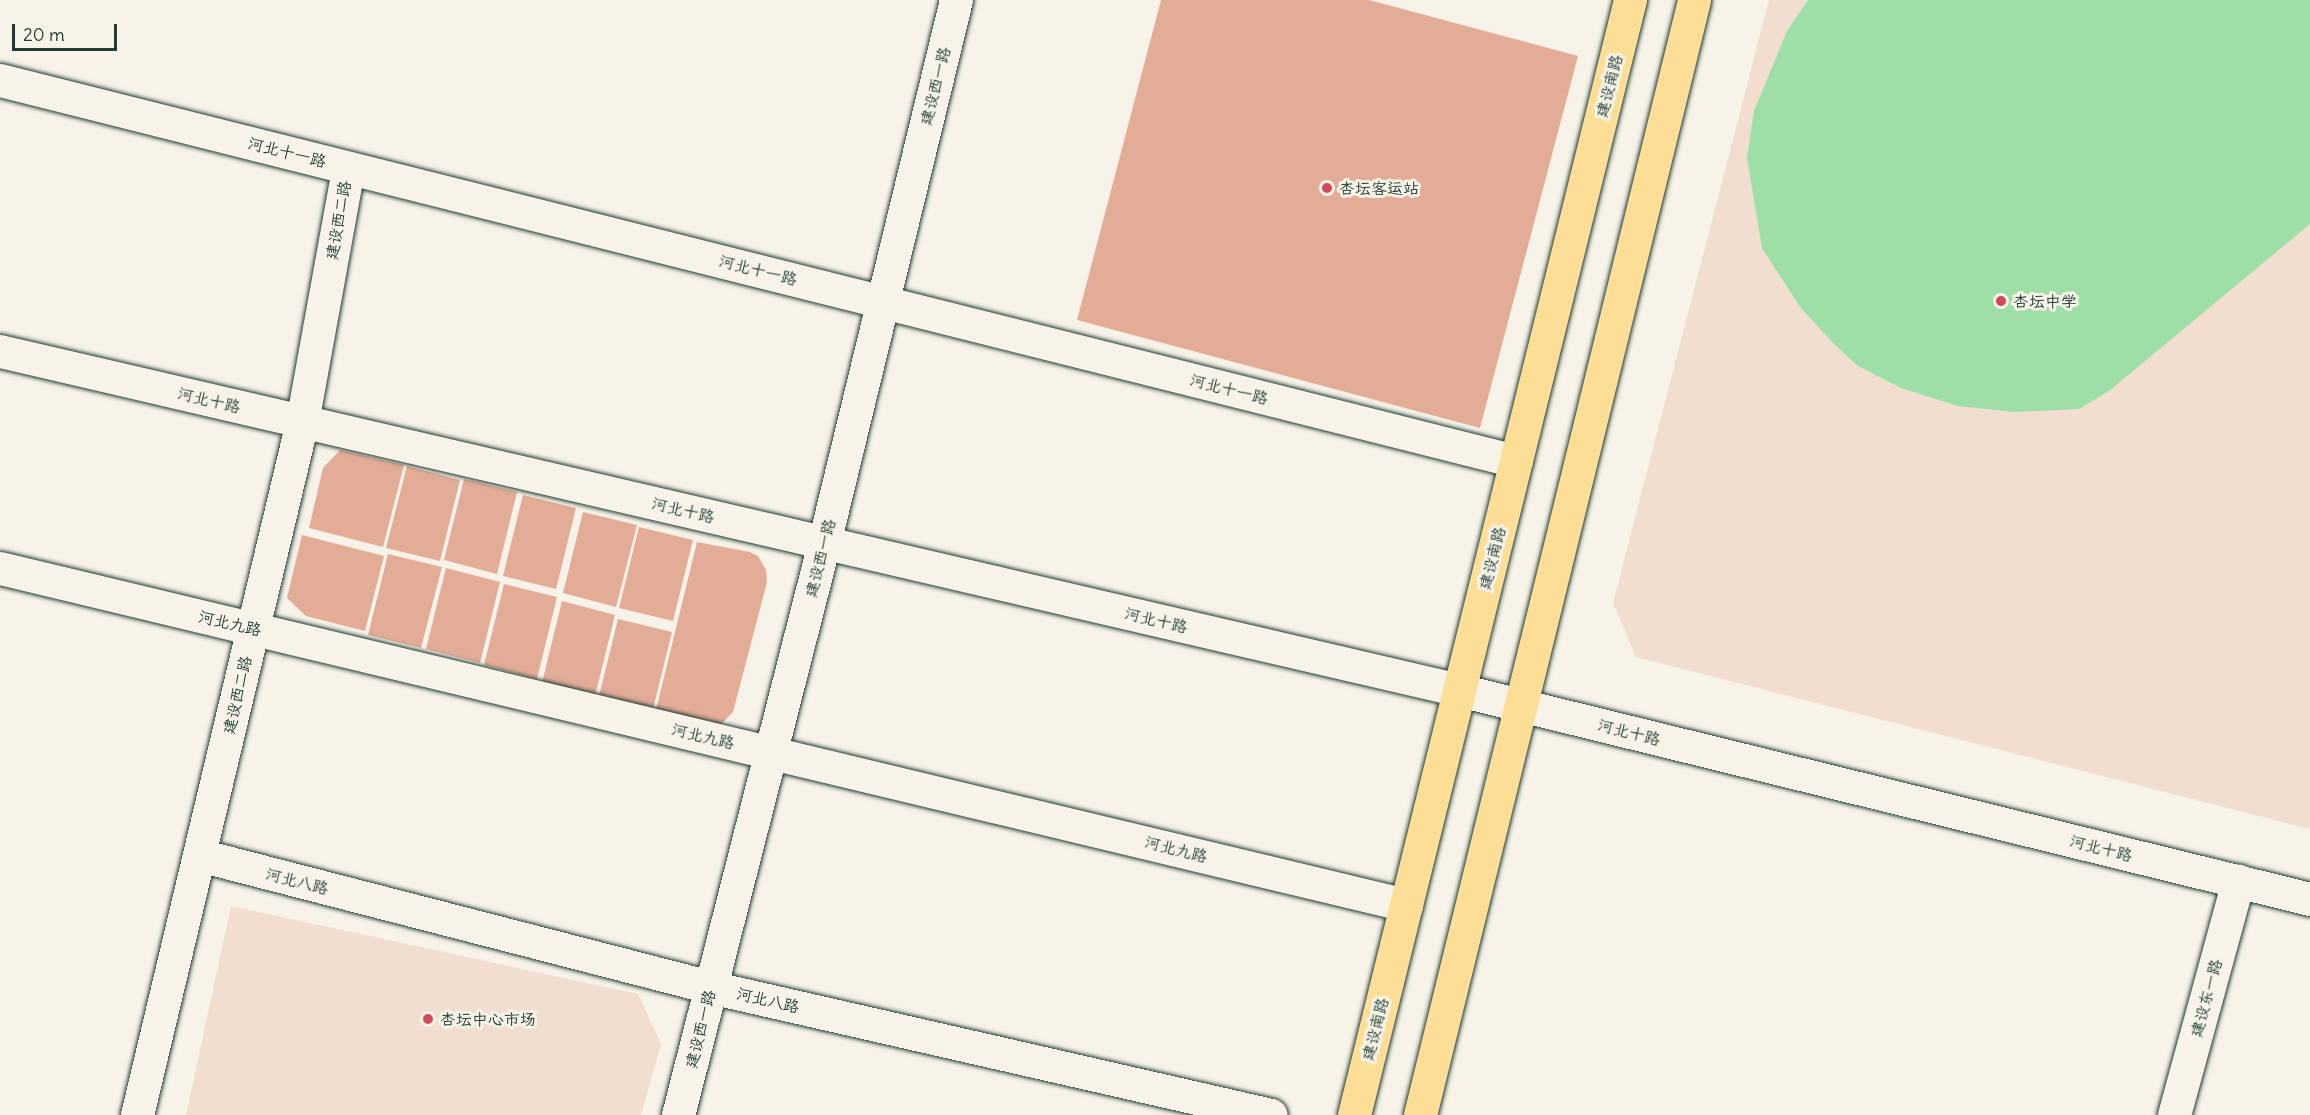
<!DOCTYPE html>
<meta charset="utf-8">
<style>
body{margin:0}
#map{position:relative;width:2310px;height:1115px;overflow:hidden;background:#f7f3e8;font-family:Delius,"LXGW WenKai TC",sans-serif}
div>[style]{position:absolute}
.built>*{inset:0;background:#f1ded0}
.green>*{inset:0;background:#9edfa8}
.building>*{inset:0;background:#e2ac97}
.roads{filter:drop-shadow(0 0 2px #1f3d34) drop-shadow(0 0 2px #1f3d34)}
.minor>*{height:33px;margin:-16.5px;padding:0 16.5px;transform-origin:16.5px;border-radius:16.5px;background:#f7f3e8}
.major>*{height:33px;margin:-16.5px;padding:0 16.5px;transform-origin:16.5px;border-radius:16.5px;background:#fcde96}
.dots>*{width:16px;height:16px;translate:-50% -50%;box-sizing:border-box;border:3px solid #f7f3e8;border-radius:50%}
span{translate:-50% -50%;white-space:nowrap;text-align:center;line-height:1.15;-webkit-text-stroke:6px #f7f3e8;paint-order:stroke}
.street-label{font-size:16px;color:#1f3d34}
.poi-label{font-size:16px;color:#1f3d34}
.left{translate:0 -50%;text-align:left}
.scale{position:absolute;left:12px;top:24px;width:105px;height:27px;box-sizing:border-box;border:3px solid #1f3d34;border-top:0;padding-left:8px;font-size:18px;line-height:21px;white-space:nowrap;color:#1f3d34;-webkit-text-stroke:4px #f7f3e8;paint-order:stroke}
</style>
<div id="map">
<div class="built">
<i style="clip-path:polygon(1769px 0,2310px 0,2310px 829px,1636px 657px,1613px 603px)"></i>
<i style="clip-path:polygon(231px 906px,638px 994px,661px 1044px,641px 1115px,186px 1115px)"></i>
</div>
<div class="green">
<i style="clip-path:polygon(1808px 0,2310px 0,2310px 224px,2109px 391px,2079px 409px,2015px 412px,1958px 406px,1901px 388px,1858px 366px,1834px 344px,1800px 307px,1762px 248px,1747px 158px,1754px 111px,1787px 31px)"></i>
</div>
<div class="building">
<i style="clip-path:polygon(1161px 0,1369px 0,1578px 56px,1480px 428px,1077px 320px)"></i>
<i style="clip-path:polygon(340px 450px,404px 465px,383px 547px,309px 528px,323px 468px)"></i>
<i style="clip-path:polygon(407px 466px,460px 480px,440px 561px,386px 548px)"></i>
<i style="clip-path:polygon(464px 479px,517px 492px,497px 574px,444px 560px)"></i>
<i style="clip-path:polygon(523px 495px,576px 508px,556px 589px,503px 576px)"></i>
<i style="clip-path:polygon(583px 512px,637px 525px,616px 607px,563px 593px)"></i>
<i style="clip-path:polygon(639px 527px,693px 540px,673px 621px,619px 608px)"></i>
<i style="clip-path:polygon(302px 535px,384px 556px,365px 631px,306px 616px,287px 598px)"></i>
<i style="clip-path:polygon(697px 542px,750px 552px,758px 556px,766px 570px,767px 582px,733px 712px,721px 724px,655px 714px)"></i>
<i style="clip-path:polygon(388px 554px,442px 567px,421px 648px,368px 635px)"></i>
<i style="clip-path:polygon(446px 568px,500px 582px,480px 663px,426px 649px)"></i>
<i style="clip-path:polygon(504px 584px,557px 597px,537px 679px,484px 665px)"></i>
<i style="clip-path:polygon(562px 601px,615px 615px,595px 696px,542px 683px)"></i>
<i style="clip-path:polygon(618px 619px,672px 632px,652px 713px,598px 700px)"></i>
</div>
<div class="roads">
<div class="minor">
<i style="left:0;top:80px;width:1563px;rotate:14.11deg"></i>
<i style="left:0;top:351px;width:1498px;rotate:13.08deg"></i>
<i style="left:1459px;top:690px;width:876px;rotate:13.8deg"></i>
<i style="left:0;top:568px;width:1446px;rotate:13.48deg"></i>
<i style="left:199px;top:855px;width:528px;rotate:14.48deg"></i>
<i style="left:710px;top:987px;width:575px;rotate:12.85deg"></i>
<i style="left:137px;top:1115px;width:712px;rotate:-76.61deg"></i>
<i style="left:302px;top:422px;width:258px;rotate:-79.7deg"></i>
<i style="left:678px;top:1115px;width:590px;rotate:-75.68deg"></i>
<i style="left:824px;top:543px;width:559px;rotate:-76.34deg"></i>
<i style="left:2174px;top:1115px;width:243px;rotate:-74.7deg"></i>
</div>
<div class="major">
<i style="left:1354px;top:1115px;width:1149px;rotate:-76.1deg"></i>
<i style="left:1420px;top:1115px;width:1148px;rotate:-76.19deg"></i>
</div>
</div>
<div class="dots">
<i style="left:1327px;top:188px;background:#d1495b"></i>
<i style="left:2001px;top:301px;background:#d1495b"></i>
<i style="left:428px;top:1019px;background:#d1495b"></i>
</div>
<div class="street-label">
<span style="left:935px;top:86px;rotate:-76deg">建设西一路</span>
<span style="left:1609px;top:86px;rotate:-76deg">建设南路</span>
<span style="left:287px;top:152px;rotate:14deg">河北十一路</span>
<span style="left:338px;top:220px;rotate:-80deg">建设西二路</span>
<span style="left:758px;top:270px;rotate:14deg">河北十一路</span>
<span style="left:1229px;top:389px;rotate:14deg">河北十一路</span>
<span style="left:209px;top:400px;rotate:13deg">河北十路</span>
<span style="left:683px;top:510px;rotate:13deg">河北十路</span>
<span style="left:820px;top:558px;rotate:-76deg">建设西一路</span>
<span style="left:1492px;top:558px;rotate:-76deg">建设南路</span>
<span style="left:1156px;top:620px;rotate:13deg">河北十路</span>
<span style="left:230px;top:623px;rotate:13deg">河北九路</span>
<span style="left:237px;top:695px;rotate:-77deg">建设西二路</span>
<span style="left:1629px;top:732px;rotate:14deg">河北十路</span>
<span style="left:703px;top:736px;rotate:13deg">河北九路</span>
<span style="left:2101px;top:848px;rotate:14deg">河北十路</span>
<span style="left:1176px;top:849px;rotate:14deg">河北九路</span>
<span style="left:297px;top:881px;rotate:14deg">河北八路</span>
<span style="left:2206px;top:998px;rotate:-75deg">建设东一路</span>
<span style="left:768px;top:1000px;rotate:13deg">河北八路</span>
<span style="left:700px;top:1029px;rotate:-76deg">建设西一路</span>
<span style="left:1375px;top:1029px;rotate:-76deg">建设南路</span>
</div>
<div class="poi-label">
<span class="left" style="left:1339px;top:188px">杏坛客运站</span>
<span class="left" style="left:2013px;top:301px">杏坛中学</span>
<span class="left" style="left:440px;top:1019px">杏坛中心市场</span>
</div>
<div class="scale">20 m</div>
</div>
